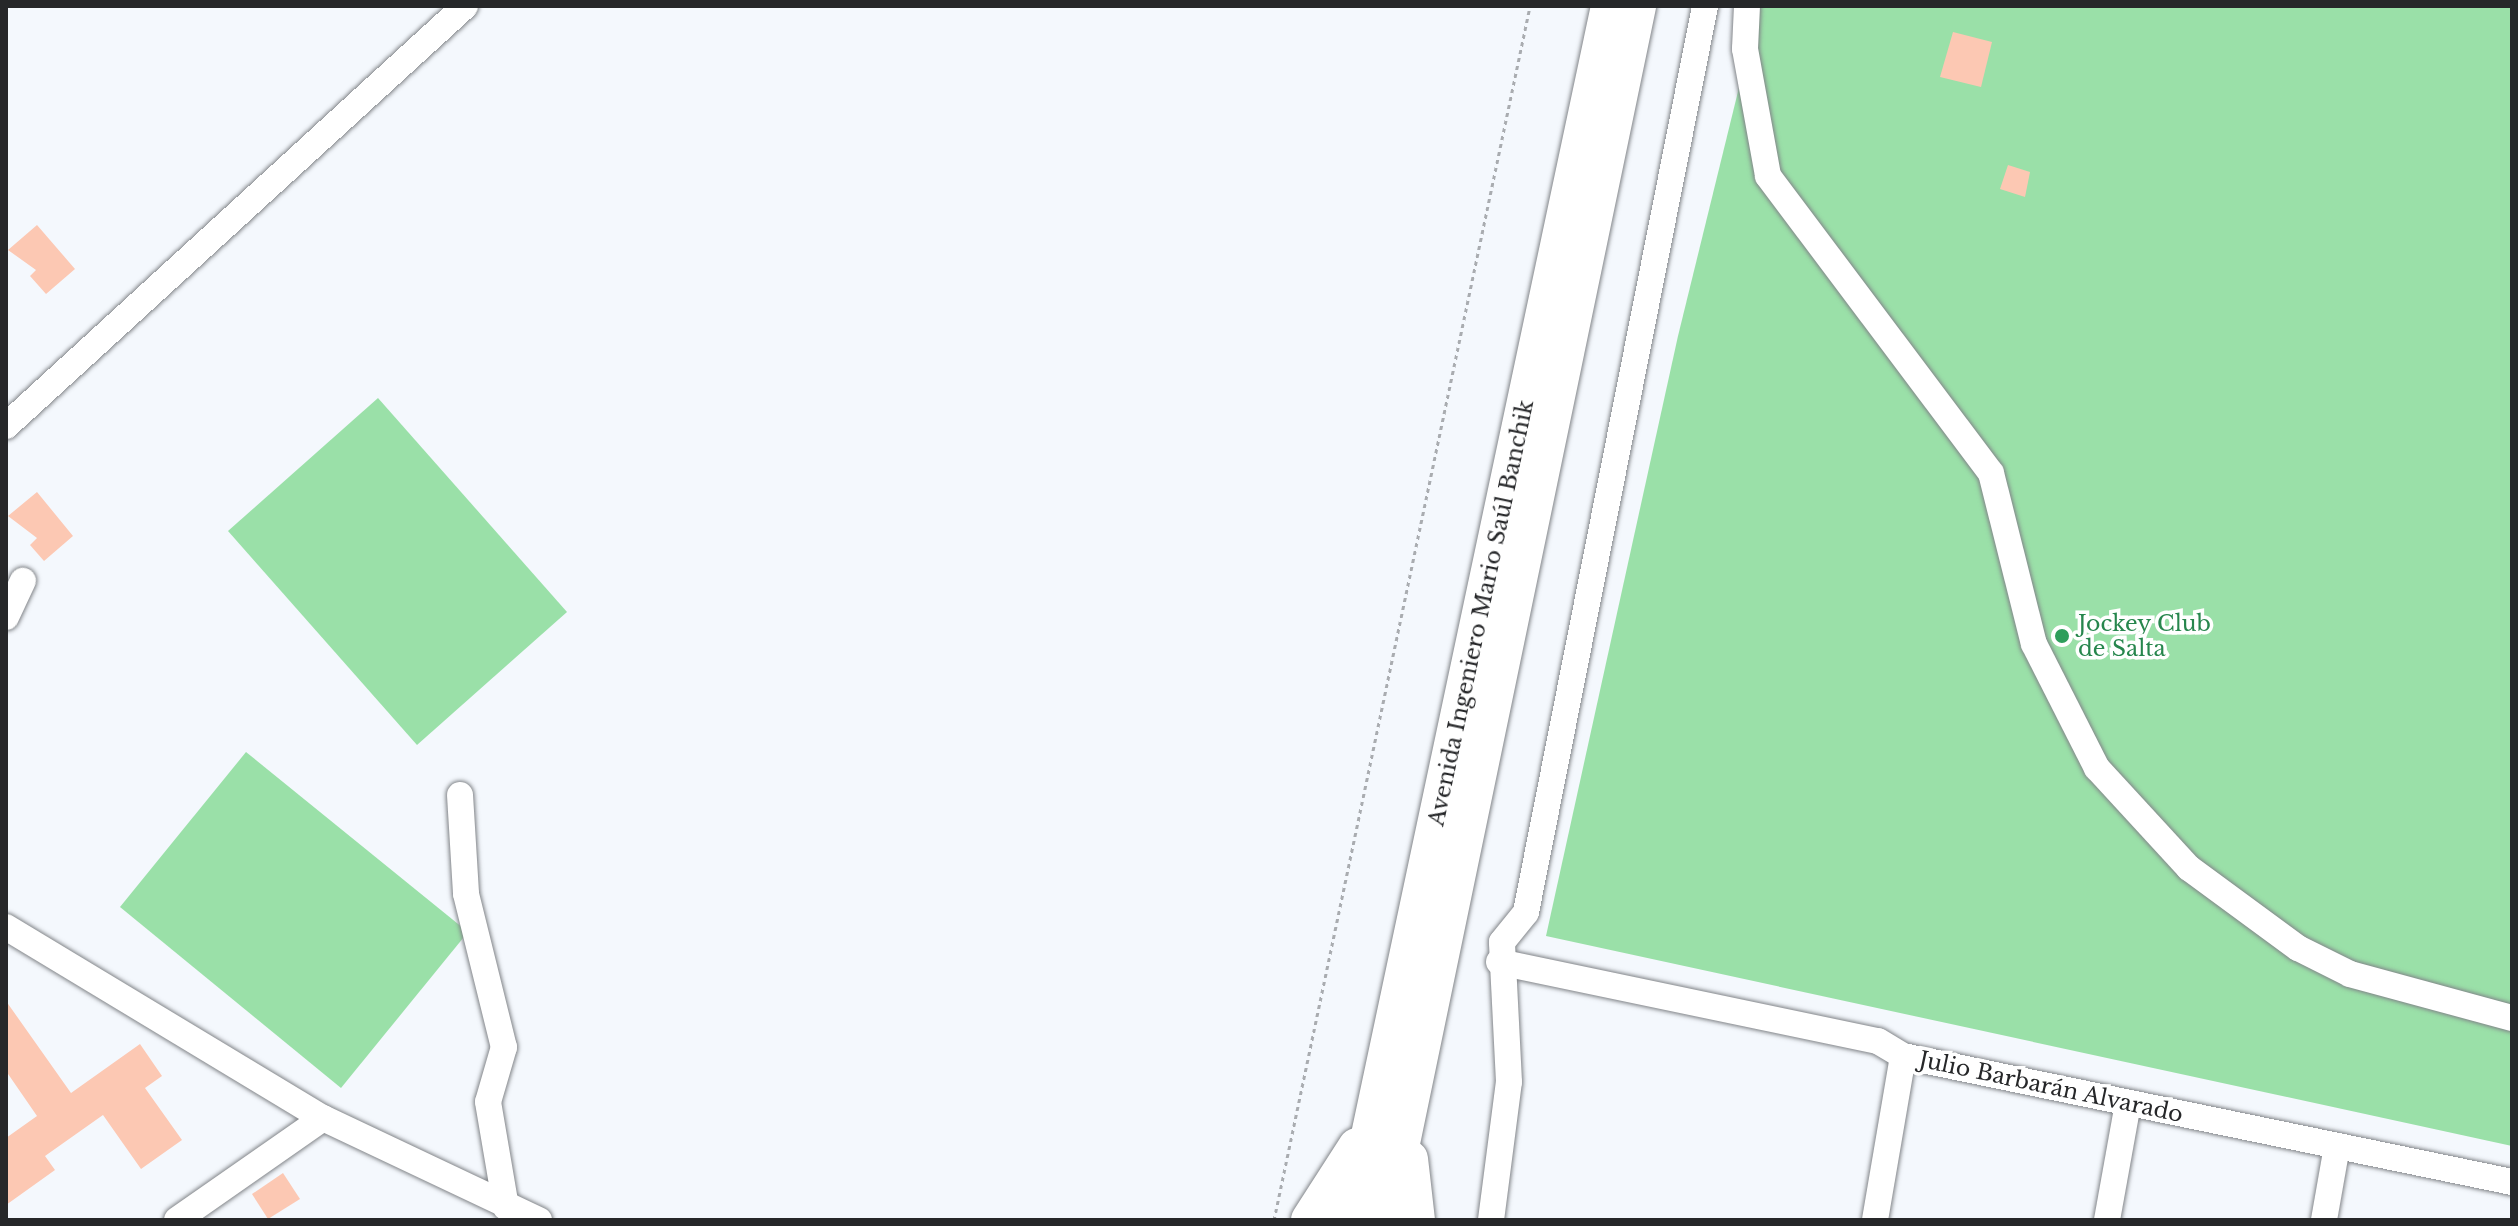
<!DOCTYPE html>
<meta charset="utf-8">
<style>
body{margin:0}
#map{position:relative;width:2518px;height:1226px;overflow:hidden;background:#f4f8fd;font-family:"Libre Baskerville",serif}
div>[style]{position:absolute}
.green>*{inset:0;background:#9ae0a8}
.building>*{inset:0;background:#fcc8b3}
.path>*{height:3px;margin-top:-1.5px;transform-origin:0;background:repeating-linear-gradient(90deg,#a9acb0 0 4px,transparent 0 8px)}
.roads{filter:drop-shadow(0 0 2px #828589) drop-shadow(0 0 2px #828589)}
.minor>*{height:26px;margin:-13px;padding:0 13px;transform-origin:13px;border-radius:13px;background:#fff}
.highway>*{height:38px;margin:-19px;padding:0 19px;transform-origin:19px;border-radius:19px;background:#fff}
.dots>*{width:22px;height:22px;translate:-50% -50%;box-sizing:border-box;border:4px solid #fff;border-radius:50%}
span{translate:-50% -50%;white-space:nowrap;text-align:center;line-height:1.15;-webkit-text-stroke:7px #fff;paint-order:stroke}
.street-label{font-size:22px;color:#262729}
.leisure-label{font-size:22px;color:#27864d}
.left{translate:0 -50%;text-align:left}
.frame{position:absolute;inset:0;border:8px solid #262729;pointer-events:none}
</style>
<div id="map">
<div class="green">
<i style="clip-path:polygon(1759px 6px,2512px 6px,2512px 1146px,1546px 936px,1678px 336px)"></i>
<i style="clip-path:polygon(378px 398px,567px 612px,417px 745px,228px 531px)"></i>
<i style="clip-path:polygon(246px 752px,468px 932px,341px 1088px,120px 907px)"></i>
</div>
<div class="building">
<i style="clip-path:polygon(1953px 32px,1992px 42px,1981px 87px,1940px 77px)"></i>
<i style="clip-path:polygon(2008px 165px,2030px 172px,2025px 197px,2000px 189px)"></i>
<i style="clip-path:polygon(37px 225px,75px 269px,46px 294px,30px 276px,36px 270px,8px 250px)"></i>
<i style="clip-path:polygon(37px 492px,73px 536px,44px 561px,30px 545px,37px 538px,8px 516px)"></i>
<i style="clip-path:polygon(6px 1001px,71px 1093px,140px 1044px,162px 1076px,145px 1088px,182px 1140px,141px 1169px,103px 1115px,45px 1156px,55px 1170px,6px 1205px,6px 1138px,37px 1116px,6px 1071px)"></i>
<i style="clip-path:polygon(283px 1173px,300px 1199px,268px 1219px,252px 1194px)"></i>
</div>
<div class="path">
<i style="left:1274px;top:1220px;width:1241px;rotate:-78.09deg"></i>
</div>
<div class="roads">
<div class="minor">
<i style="left:1747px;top:6px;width:43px;rotate:92.7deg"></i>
<i style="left:1745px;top:49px;width:129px;rotate:79.7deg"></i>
<i style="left:1768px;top:176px;width:371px;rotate:53.1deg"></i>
<i style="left:1991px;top:473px;width:176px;rotate:75.9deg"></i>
<i style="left:2034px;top:644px;width:139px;rotate:63.1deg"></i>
<i style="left:2097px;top:768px;width:136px;rotate:47.4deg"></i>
<i style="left:2189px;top:868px;width:135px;rotate:36.3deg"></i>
<i style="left:2298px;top:948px;width:58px;rotate:26.6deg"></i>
<i style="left:2350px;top:974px;width:168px;rotate:15.2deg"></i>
<i style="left:6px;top:426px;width:622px;rotate:-42.46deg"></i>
<i style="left:6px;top:617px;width:40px;rotate:-65deg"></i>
<i style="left:460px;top:795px;width:99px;rotate:86.5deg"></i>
<i style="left:466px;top:894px;width:158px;rotate:76.1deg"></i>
<i style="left:504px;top:1047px;width:57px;rotate:106.2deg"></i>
<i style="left:488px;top:1102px;width:107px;rotate:80.3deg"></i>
<i style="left:6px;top:927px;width:370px;rotate:31.1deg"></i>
<i style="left:323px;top:1118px;width:239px;rotate:25.3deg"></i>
<i style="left:1499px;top:962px;width:387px;rotate:11.8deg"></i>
<i style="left:1878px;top:1041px;width:29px;rotate:31deg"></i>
<i style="left:1903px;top:1056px;width:622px;rotate:11.69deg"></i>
<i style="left:177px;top:1220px;width:178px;rotate:-34.9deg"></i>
<i style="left:1491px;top:1220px;width:139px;rotate:-82.6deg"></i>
<i style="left:1509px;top:1082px;width:140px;rotate:-92.9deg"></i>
<i style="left:1502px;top:942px;width:38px;rotate:-51deg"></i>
<i style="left:1526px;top:912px;width:924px;rotate:-78.82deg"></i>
<i style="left:1875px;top:1220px;width:166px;rotate:-80.3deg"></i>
<i style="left:2107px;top:1220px;width:119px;rotate:-79.8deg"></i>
<i style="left:2324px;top:1220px;width:75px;rotate:-80deg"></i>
</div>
<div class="highway">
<i style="left:1409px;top:1159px;width:61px;rotate:83.5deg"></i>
<i style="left:1310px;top:1220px;width:87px;rotate:-57.2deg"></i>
<i style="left:1352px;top:1220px;width:1241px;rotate:-78deg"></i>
<i style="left:1385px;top:1220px;width:1240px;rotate:-78.27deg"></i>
</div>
</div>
<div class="dots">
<i style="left:2062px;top:636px;background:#2e9e5b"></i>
</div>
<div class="street-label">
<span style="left:1481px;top:613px;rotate:-78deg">Avenida Ingeniero Mario Saúl Banchik</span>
<span style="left:2051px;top:1087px;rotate:12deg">Julio Barbarán Alvarado</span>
</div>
<div class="leisure-label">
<span class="left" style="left:2078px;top:636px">Jockey Club<br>de Salta</span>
</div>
<div class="frame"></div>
</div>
